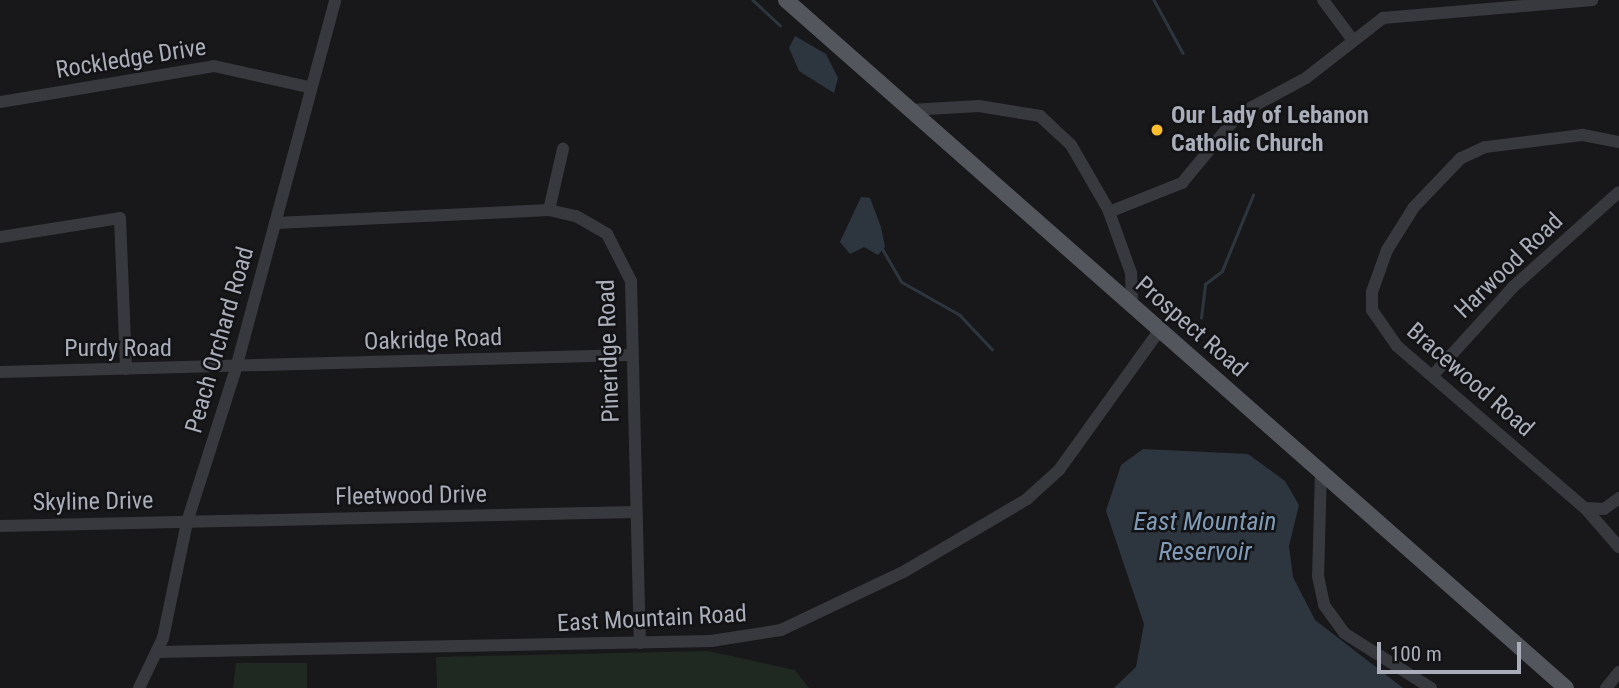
<!DOCTYPE html>
<style>
body{margin:0}
#map{position:relative;width:1619px;height:688px;overflow:hidden;background:#18181a;font-family:"Roboto Condensed",sans-serif}
div>[style]{position:absolute}
.green>*{inset:0;background:#1f2821}
.water>*{inset:0;background:#2d363f}
.stream>*{height:2.5px;margin:-1.25px;padding:0 1.25px;transform-origin:1.25px;border-radius:1.25px;background:#2d363f}
.minor>*{height:12px;margin:-6px;padding:0 6px;transform-origin:6px;border-radius:6px;background:#38393f}
.major>*{height:16px;margin:-8px;padding:0 8px;transform-origin:8px;border-radius:8px;background:#54565e}
.dots>*{width:19px;height:19px;translate:-50% -50%;box-sizing:border-box;border:4px solid #131315;border-radius:50%}
span{translate:-50% -50%;white-space:nowrap;text-align:center;line-height:1.15;-webkit-text-stroke:5px #131315;paint-order:stroke}
.street-label{font-size:24px;color:#a9aeba}
.poi-label{font-size:24px;color:#a9aeba;font-weight:700}
.left{translate:0 -50%;text-align:left}
.water-label{font-size:26px;color:#7f9bb7;font-style:italic}
.scale{position:absolute;left:1377px;top:642px;width:144px;height:32px;box-sizing:border-box;border:4px solid #a9aeba;border-top:0;padding-left:9px;font-size:21px;line-height:24px;white-space:nowrap;color:#a9aeba;-webkit-text-stroke:5px #131315;paint-order:stroke}
</style>
<div id="map">
<div class="green">
<i style="clip-path:polygon(708px 651px,795px 670px,809px 688px,437px 688px,436px 657px)"></i>
<i style="clip-path:polygon(236px 663px,307px 663px,307px 688px,233px 688px)"></i>
</div>
<div class="water">
<i style="clip-path:polygon(795px 36px,826px 54px,838px 78px,834px 93px,799px 71px,789px 48px)"></i>
<i style="clip-path:polygon(861px 197px,870px 198px,881px 227px,885px 247px,878px 255px,864px 247px,850px 254px,840px 242px)"></i>
<i style="clip-path:polygon(1143px 449px,1248px 454px,1285px 481px,1299px 505px,1289px 546px,1293px 577px,1315px 620px,1403px 688px,1114px 688px,1136px 667px,1144px 624px,1106px 511px,1121px 465px)"></i>
</div>
<div class="stream">
<i style="left:753px;top:0;width:37px;rotate:43deg"></i>
<i style="left:1154px;top:0;width:60px;rotate:61.3deg"></i>
<i style="left:882px;top:248px;width:39px;rotate:60deg"></i>
<i style="left:902px;top:282px;width:67px;rotate:29.6deg"></i>
<i style="left:960px;top:315px;width:47px;rotate:46.7deg"></i>
<i style="left:1201px;top:318px;width:34px;rotate:-83deg"></i>
<i style="left:1205px;top:284px;width:21px;rotate:-37deg"></i>
<i style="left:1222px;top:271px;width:82px;rotate:-67.8deg"></i>
</div>
<div class="minor">
<i style="left:1323px;top:0;width:49px;rotate:53.4deg"></i>
<i style="left:0;top:102px;width:217px;rotate:-9.5deg"></i>
<i style="left:214px;top:66px;width:96px;rotate:12.6deg"></i>
<i style="left:910px;top:110px;width:69px;rotate:-3.3deg"></i>
<i style="left:979px;top:106px;width:62px;rotate:9.3deg"></i>
<i style="left:1040px;top:116px;width:42px;rotate:43.1deg"></i>
<i style="left:1071px;top:145px;width:74px;rotate:60deg"></i>
<i style="left:1108px;top:209px;width:68px;rotate:70.2deg"></i>
<i style="left:1131px;top:273px;width:33px;rotate:88deg"></i>
<i style="left:1619px;top:142px;width:38px;rotate:-169deg"></i>
<i style="left:1582px;top:135px;width:98px;rotate:172.9deg"></i>
<i style="left:1485px;top:147px;width:26px;rotate:155deg"></i>
<i style="left:1461px;top:158px;width:68px;rotate:133.8deg"></i>
<i style="left:1414px;top:207px;width:51px;rotate:122.1deg"></i>
<i style="left:1387px;top:250px;width:45px;rotate:109.7deg"></i>
<i style="left:1372px;top:292px;width:18px;rotate:90deg"></i>
<i style="left:1372px;top:310px;width:44px;rotate:55.2deg"></i>
<i style="left:1397px;top:346px;width:248px;rotate:40.8deg"></i>
<i style="left:1585px;top:508px;width:52px;rotate:48.9deg"></i>
<i style="left:549px;top:210px;width:63px;rotate:-77.1deg"></i>
<i style="left:1109px;top:212px;width:79px;rotate:-21.7deg"></i>
<i style="left:1182px;top:183px;width:89px;rotate:-50.4deg"></i>
<i style="left:1239px;top:114px;width:76px;rotate:-28.2deg"></i>
<i style="left:1306px;top:78px;width:98px;rotate:-37.9deg"></i>
<i style="left:1383px;top:18px;width:210px;rotate:-4.9deg"></i>
<i style="left:275px;top:223px;width:274px;rotate:-2.7deg"></i>
<i style="left:549px;top:210px;width:28px;rotate:13deg"></i>
<i style="left:576px;top:216px;width:36px;rotate:30deg"></i>
<i style="left:607px;top:234px;width:53px;rotate:62.9deg"></i>
<i style="left:631px;top:281px;width:362px;rotate:88.6deg"></i>
<i style="left:0;top:237px;width:121px;rotate:-9deg"></i>
<i style="left:120px;top:218px;width:151px;rotate:87.7deg"></i>
<i style="left:0;top:372px;width:630px;rotate:-1.55deg"></i>
<i style="left:1433px;top:375px;width:119px;rotate:-47.7deg"></i>
<i style="left:1513px;top:287px;width:142px;rotate:-41.9deg"></i>
<i style="left:1321px;top:471px;width:105px;rotate:91.6deg"></i>
<i style="left:1318px;top:576px;width:30px;rotate:78deg"></i>
<i style="left:1324px;top:605px;width:34px;rotate:54deg"></i>
<i style="left:1344px;top:633px;width:103px;rotate:32.3deg"></i>
<i style="left:1585px;top:508px;width:19px;rotate:3deg"></i>
<i style="left:1604px;top:509px;width:19px;rotate:-36deg"></i>
<i style="left:0;top:526px;width:635px;rotate:-1.26deg"></i>
<i style="left:157px;top:652px;width:554px;rotate:-1.14deg"></i>
<i style="left:711px;top:641px;width:71px;rotate:-8.9deg"></i>
<i style="left:781px;top:630px;width:137px;rotate:-25.4deg"></i>
<i style="left:905px;top:571px;width:142px;rotate:-30.5deg"></i>
<i style="left:1027px;top:499px;width:43px;rotate:-42.2deg"></i>
<i style="left:1059px;top:470px;width:171px;rotate:-54.3deg"></i>
<i style="left:139px;top:688px;width:55px;rotate:-64.4deg"></i>
<i style="left:163px;top:638px;width:118px;rotate:-78.3deg"></i>
<i style="left:187px;top:522px;width:162px;rotate:-72.3deg"></i>
<i style="left:236px;top:368px;width:381px;rotate:-74.9deg"></i>
<i style="left:1606px;top:688px;width:21px;rotate:-51deg"></i>
</div>
<div class="major">
<i style="left:786px;top:0;width:1040px;rotate:41.41deg"></i>
</div>
<div class="dots">
<i style="left:1157px;top:130px;background:#fcbd2e"></i>
</div>
<div class="street-label">
<span style="left:131px;top:59px;rotate:-9deg">Rockledge Drive</span>
<span style="left:1509px;top:266px;rotate:-44deg">Harwood Road</span>
<span style="left:1191px;top:327px;rotate:41deg">Prospect Road</span>
<span style="left:220px;top:340px;rotate:-74deg">Peach Orchard Road</span>
<span style="left:433px;top:340px;rotate:-2deg">Oakridge Road</span>
<span style="left:118px;top:349px">Purdy Road</span>
<span style="left:609px;top:351px;rotate:-92deg">Pineridge Road</span>
<span style="left:1470px;top:380px;rotate:41deg">Bracewood Road</span>
<span style="left:411px;top:496px;rotate:-1deg">Fleetwood Drive</span>
<span style="left:93px;top:502px;rotate:-1deg">Skyline Drive</span>
<span style="left:652px;top:619px;rotate:-3deg">East Mountain Road</span>
</div>
<div class="poi-label">
<span class="left" style="left:1171px;top:130px">Our Lady of Lebanon<br>Catholic Church</span>
</div>
<div class="water-label">
<span style="left:1205px;top:537px">East Mountain<br>Reservoir</span>
</div>
<div class="scale">100 m</div>
</div>
